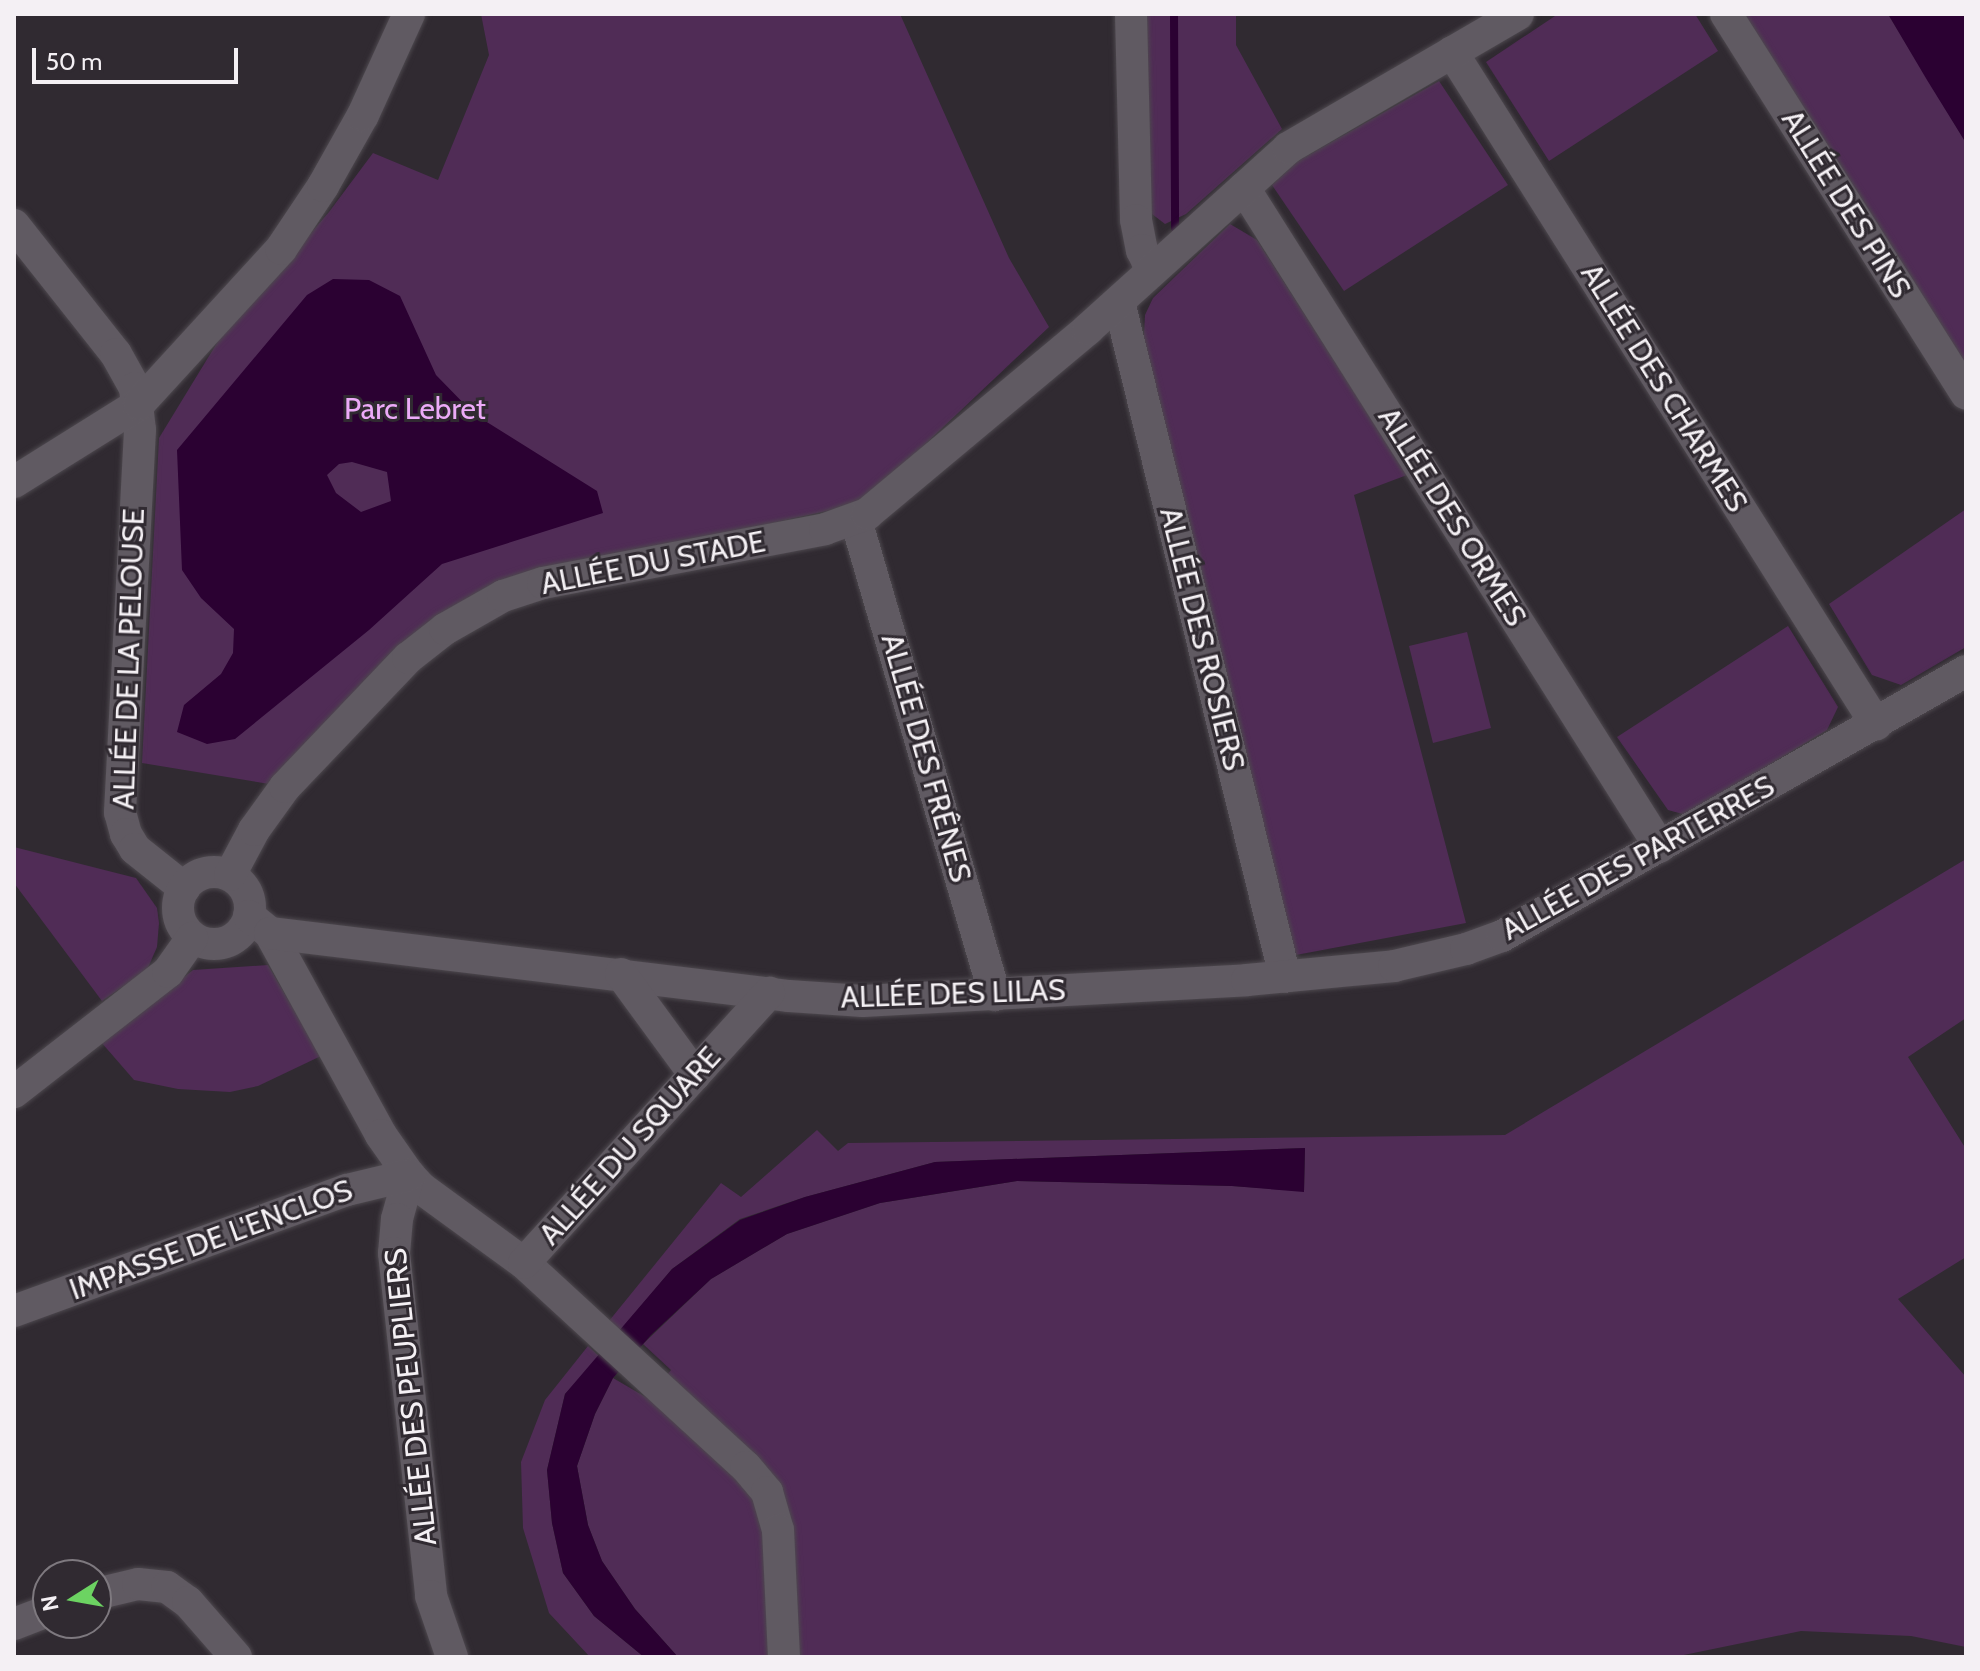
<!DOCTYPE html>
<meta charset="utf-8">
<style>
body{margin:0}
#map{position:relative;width:1980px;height:1671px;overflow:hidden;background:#302a31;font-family:Cabin,sans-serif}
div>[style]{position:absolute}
.green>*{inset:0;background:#502c56}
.water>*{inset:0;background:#2b0132}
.stream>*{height:8px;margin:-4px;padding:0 4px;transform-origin:4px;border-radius:4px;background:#2b0132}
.roads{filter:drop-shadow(0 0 2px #4d484e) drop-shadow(0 0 2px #4d484e)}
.minor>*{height:32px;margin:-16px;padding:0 16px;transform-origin:16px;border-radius:16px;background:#605a62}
.minor>.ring{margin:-16px;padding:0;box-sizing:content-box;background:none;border:32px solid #605a62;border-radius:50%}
span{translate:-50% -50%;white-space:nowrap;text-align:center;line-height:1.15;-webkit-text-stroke:6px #302a31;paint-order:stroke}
.street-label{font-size:30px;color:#f4f0f4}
.park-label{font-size:30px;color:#ecaaf8}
.frame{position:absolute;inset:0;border:16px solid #f4f0f4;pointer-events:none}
.north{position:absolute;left:32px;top:1559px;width:80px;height:80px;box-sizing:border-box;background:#302a31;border:2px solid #7e797f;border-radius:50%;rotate:259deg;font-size:22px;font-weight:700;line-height:32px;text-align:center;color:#f4f0f4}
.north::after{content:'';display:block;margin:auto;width:28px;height:36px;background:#6cd362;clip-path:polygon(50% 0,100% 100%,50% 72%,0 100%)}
.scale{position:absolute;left:32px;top:48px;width:206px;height:36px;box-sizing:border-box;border:4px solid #f4f0f4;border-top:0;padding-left:10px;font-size:24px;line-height:28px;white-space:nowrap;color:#f4f0f4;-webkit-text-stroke:6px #302a31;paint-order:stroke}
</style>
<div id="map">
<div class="green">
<i style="clip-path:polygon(481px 14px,900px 14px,1009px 258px,1049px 327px,863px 503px,496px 584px,275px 785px,142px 763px,159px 438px,220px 338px,329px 212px,373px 153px,438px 180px,489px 55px)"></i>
<i style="clip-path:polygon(1141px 14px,1236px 14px,1236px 45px,1282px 129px,1186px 214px,1165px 224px,1152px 214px,1146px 197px)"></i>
<i style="clip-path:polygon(1558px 14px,1695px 14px,1718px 51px,1549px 161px,1486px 62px)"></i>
<i style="clip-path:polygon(1742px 14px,1888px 14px,1966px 143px,1966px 374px)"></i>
<i style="clip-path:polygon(1439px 81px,1508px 185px,1344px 291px,1272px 185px,1298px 161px)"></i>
<i style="clip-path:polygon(1230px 224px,1257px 240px,1407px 475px,1354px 495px,1466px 923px,1296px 955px,1143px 352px,1145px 315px,1153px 298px)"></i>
<i style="clip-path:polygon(1966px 509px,1966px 647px,1901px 685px,1872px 675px,1829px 604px)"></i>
<i style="clip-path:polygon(1788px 626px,1838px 707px,1827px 730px,1686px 815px,1668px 810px,1617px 737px)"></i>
<i style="clip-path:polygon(1467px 632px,1491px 728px,1433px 743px,1409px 646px)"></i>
<i style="clip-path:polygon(14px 847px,136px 878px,157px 908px,159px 923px,157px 947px,147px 970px,102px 1001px,14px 883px)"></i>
<i style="clip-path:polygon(1966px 859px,1966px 1018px,1908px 1057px,1966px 1149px,1966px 1257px,1898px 1299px,1966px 1377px,1966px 1647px,1911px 1636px,1801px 1631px,1674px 1657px,678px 1657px,635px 1609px,602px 1561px,588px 1525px,577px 1466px,595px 1414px,613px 1378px,649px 1399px,671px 1370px,643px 1344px,711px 1279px,787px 1234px,880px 1203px,1017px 1181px,1232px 1186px,1304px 1191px,1305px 1148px,935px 1162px,805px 1197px,740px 1219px,672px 1269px,620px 1331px,609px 1321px,721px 1183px,741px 1197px,817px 1130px,838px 1151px,848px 1143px,1505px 1135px)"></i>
<i style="clip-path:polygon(268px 965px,321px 1056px,258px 1086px,230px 1092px,178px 1089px,134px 1080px,101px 1042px,193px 970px)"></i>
<i style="clip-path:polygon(588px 1346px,600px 1357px,565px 1394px,547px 1470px,552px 1523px,563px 1573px,594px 1616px,644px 1657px,590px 1657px,549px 1613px,523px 1528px,521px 1462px,545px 1400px)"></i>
</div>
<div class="water">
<i style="clip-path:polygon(1888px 14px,1966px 14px,1966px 143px,1927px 80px)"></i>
<i style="clip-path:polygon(evenodd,333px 279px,369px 280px,400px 296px,436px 375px,474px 414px,597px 491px,603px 513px,442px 564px,369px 630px,235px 739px,207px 744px,177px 732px,184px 705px,221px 674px,233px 653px,234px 629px,201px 598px,182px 570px,177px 450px,307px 295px,333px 279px,352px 462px,387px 472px,391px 501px,361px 512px,336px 493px,327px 475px,339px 464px,352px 462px)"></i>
<i style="clip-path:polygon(1305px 1148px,1304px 1192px,1232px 1186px,1017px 1181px,880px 1203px,787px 1234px,711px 1279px,651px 1335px,613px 1378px,595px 1414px,577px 1466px,588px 1525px,602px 1561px,635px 1609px,678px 1657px,644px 1657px,594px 1616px,563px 1573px,552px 1523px,547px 1470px,565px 1394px,672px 1269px,740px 1220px,805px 1197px,935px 1162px)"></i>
</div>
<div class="stream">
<i style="left:1174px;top:14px;width:214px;rotate:89.7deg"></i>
</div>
<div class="roads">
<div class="minor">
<i style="left:1131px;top:14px;width:206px;rotate:88.6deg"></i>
<i style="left:1136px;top:220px;width:31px;rotate:79deg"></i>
<i style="left:1142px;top:250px;width:23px;rotate:65deg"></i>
<i style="left:1726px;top:14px;width:449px;rotate:57.7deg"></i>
<i style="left:1452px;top:52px;width:795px;rotate:57.75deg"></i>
<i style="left:1244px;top:188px;width:779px;rotate:57.74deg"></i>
<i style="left:14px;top:225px;width:164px;rotate:51.7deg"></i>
<i style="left:116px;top:354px;width:39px;rotate:61deg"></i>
<i style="left:135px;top:388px;width:42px;rotate:83.2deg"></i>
<i style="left:140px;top:430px;width:383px;rotate:93deg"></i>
<i style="left:120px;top:812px;width:23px;rotate:75deg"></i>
<i style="left:126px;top:834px;width:17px;rotate:59deg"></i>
<i style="left:135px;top:849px;width:63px;rotate:38.5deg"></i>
<i style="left:1119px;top:302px;width:695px;rotate:76.18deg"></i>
<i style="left:14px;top:482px;width:147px;rotate:-32deg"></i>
<i style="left:139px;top:404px;width:210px;rotate:-47.5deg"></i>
<i style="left:281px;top:249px;width:76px;rotate:-56.3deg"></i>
<i style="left:323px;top:186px;width:81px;rotate:-60.6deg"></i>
<i style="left:363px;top:115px;width:111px;rotate:-65.5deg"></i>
<i style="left:856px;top:520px;width:495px;rotate:73.7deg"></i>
<i class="ring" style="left:178px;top:872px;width:40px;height:40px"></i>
<i style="left:230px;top:875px;width:51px;rotate:-61.9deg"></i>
<i style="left:254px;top:830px;width:53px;rotate:-54.2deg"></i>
<i style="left:285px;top:787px;width:178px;rotate:-46.4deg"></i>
<i style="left:408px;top:658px;width:47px;rotate:-38.1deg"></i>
<i style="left:445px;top:629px;width:67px;rotate:-29.6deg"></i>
<i style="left:503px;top:596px;width:42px;rotate:-18deg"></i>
<i style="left:543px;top:583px;width:287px;rotate:-10.8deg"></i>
<i style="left:825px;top:529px;width:45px;rotate:-19.7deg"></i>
<i style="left:867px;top:514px;width:288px;rotate:-39.9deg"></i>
<i style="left:1088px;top:329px;width:270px;rotate:-42.1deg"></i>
<i style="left:1288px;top:148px;width:266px;rotate:-30.2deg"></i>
<i style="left:249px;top:916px;width:27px;rotate:39deg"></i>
<i style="left:270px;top:933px;width:230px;rotate:61.2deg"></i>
<i style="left:381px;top:1135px;width:49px;rotate:55deg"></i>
<i style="left:409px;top:1175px;width:18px;rotate:47deg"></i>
<i style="left:421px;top:1188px;width:127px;rotate:36.1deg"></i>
<i style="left:524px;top:1263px;width:301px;rotate:42.6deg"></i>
<i style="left:746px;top:1467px;width:33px;rotate:50deg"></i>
<i style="left:767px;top:1492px;width:40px;rotate:74deg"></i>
<i style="left:778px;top:1530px;width:127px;rotate:87.3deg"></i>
<i style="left:270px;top:933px;width:523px;rotate:6.92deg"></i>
<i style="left:789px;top:996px;width:74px;rotate:3.9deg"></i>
<i style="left:863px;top:1001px;width:385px;rotate:-3.1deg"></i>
<i style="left:1247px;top:980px;width:148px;rotate:-5.4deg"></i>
<i style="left:1394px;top:966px;width:74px;rotate:-13.3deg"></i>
<i style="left:1466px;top:949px;width:38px;rotate:-20deg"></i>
<i style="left:1502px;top:936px;width:534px;rotate:-29.73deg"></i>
<i style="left:621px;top:974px;width:125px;rotate:53.8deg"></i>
<i style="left:14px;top:1092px;width:195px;rotate:-37.9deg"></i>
<i style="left:168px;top:972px;width:42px;rotate:-54.8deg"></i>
<i style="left:409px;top:1175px;width:46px;rotate:105.3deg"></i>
<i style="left:397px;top:1219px;width:34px;rotate:95deg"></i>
<i style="left:394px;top:1253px;width:345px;rotate:83.8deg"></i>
<i style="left:431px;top:1596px;width:65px;rotate:71deg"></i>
<i style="left:524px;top:1263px;width:365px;rotate:-47.8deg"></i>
<i style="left:14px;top:1311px;width:354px;rotate:-20deg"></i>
<i style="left:347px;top:1190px;width:64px;rotate:-13.6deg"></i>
<i style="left:96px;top:1594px;width:43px;rotate:-13.4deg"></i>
<i style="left:138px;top:1584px;width:29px;rotate:6deg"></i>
<i style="left:167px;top:1587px;width:26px;rotate:36deg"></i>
<i style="left:188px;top:1602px;width:73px;rotate:48.9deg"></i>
<i style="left:14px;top:1624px;width:36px;rotate:-21deg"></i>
</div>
</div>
<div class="street-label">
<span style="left:1846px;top:204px;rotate:58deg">ALLÉE DES PINS</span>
<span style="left:1664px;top:388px;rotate:58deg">ALLÉE DES CHARMES</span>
<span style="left:1452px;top:517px;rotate:58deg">ALLÉE DES ORMES</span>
<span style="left:653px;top:563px;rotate:-11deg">ALLÉE DU STADE</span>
<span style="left:1202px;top:639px;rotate:76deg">ALLÉE DES ROSIERS</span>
<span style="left:129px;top:659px;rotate:-88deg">ALLÉE DE LA PELOUSE</span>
<span style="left:926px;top:758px;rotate:74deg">ALLÉE DES FRÊNES</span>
<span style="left:1638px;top:858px;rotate:-29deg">ALLÉE DES PARTERRES</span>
<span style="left:953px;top:994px;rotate:-2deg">ALLÉE DES LILAS</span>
<span style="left:630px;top:1146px;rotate:-48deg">ALLÉE DU SQUARE</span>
<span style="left:211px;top:1240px;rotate:-20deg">IMPASSE DE L'ENCLOS</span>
<span style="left:411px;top:1397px;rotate:-96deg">ALLÉE DES PEUPLIERS</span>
</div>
<div class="park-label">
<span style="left:415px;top:409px">Parc Lebret</span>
</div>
<div class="frame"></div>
<div class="north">N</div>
<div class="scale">50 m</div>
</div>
